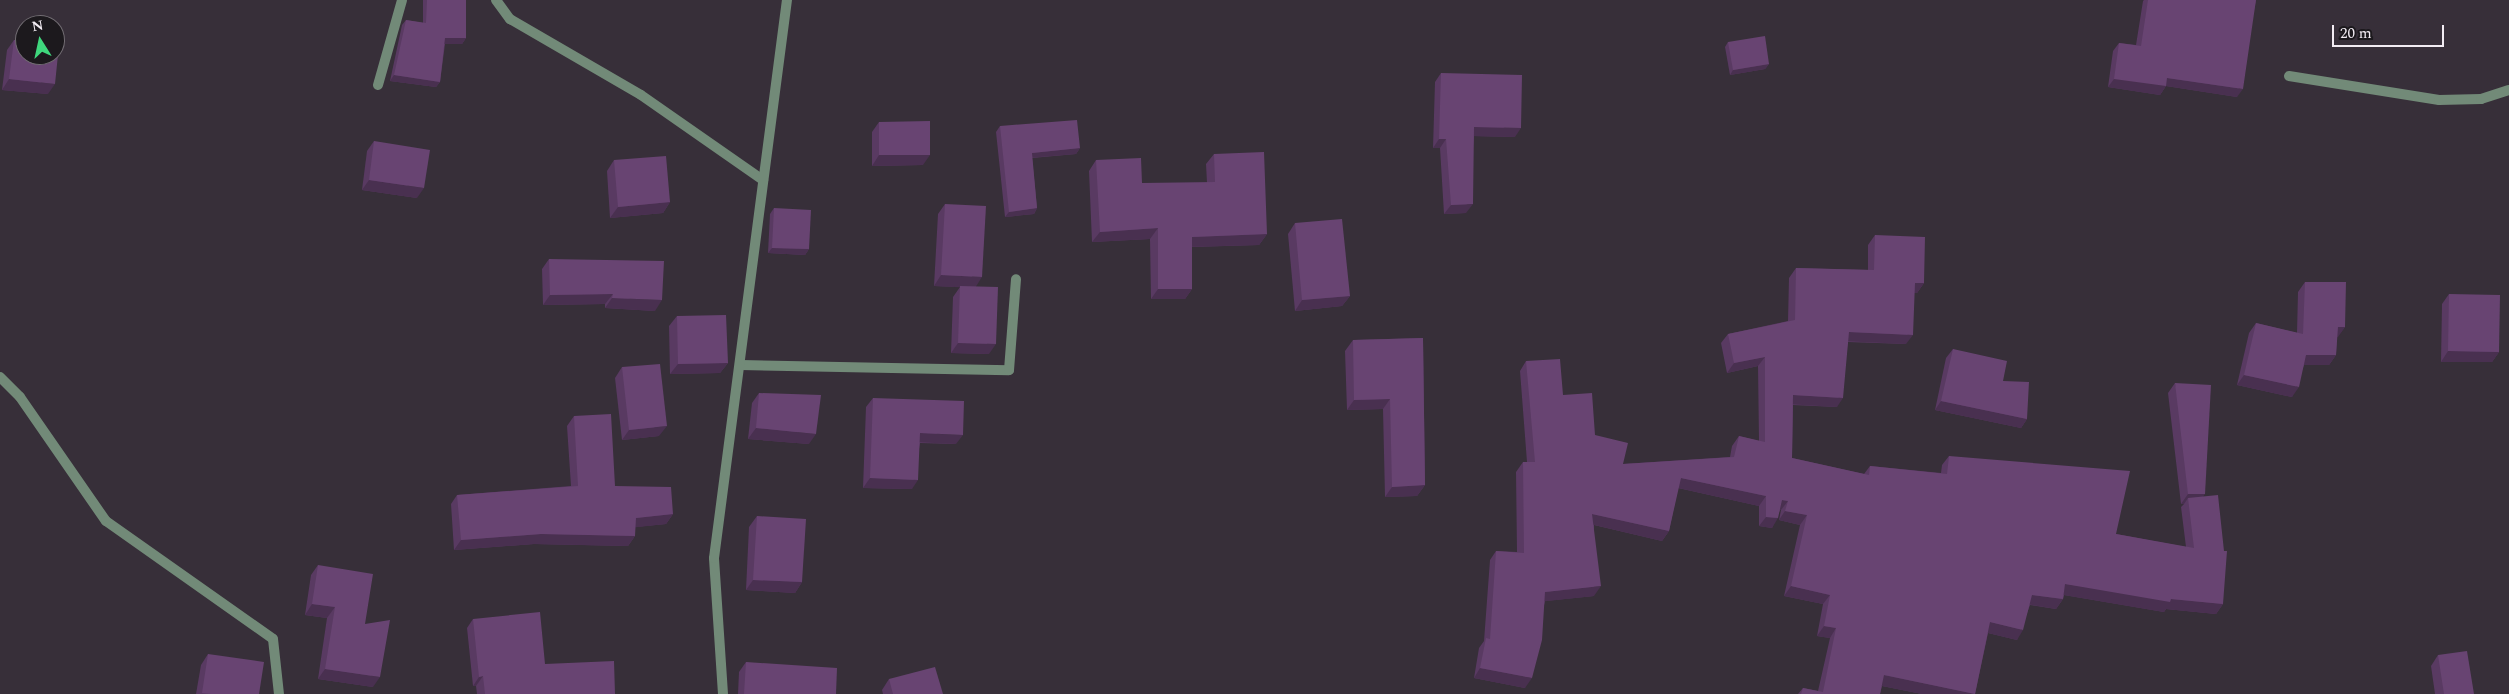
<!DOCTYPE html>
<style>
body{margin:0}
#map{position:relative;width:2509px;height:694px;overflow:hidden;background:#372f39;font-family:Spectral,serif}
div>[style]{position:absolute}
.street>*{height:10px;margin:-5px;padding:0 5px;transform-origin:5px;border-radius:5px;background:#728a78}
.wall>*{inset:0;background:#593a62}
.shaded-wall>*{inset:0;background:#493050}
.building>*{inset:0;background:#684472}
span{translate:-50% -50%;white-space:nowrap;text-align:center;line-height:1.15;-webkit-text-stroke:4px #1c191d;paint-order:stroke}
.north{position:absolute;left:15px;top:15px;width:50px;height:50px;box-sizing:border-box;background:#1c191d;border:1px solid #726d73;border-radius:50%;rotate:350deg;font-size:14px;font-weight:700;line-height:20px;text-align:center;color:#f2ecf3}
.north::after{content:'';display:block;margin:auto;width:18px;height:22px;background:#3fd77d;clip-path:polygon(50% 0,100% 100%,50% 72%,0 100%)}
.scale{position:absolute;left:2332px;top:25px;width:112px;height:22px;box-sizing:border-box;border:2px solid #f2ecf3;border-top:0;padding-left:6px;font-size:15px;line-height:18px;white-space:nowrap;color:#f2ecf3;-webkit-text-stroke:4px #1c191d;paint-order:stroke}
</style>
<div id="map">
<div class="street">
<i style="left:496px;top:0;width:24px;rotate:54deg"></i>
<i style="left:510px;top:19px;width:151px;rotate:30.1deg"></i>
<i style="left:641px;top:95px;width:149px;rotate:34.9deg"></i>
<i style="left:2289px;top:76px;width:152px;rotate:9.1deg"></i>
<i style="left:2439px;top:100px;width:42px;rotate:-1.4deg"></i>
<i style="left:2481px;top:99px;width:29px;rotate:-18deg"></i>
<i style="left:378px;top:85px;width:88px;rotate:-74.2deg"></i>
<i style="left:741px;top:365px;width:268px;rotate:1.1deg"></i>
<i style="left:1009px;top:370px;width:91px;rotate:-85.6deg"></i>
<i style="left:0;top:377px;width:28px;rotate:45deg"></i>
<i style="left:20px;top:397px;width:151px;rotate:55.3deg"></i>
<i style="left:106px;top:521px;width:204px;rotate:35.2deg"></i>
<i style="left:273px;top:639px;width:55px;rotate:83.8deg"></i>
<i style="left:723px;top:694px;width:136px;rotate:-93.8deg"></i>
<i style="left:714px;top:558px;width:563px;rotate:-82.55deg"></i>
</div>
<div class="wall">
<i style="clip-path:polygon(423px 0,466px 0,466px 38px,462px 44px,445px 44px,440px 82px,436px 87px,390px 81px,402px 25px,406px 20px,423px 23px)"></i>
<i style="clip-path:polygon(2144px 0,2256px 0,2237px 97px,2166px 86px,2160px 95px,2108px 87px,2113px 51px,2119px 43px,2136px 45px,2143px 1px)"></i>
<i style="clip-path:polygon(14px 40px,48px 94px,2px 90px,7px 50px)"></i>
<i style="clip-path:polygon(1728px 42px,1769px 64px,1765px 69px,1730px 75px,1725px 47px)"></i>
<i style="clip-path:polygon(1441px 73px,1515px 137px,1474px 136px,1466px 213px,1444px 214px,1440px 148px,1433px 148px,1435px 82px)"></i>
<i style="clip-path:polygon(879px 122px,923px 165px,872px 166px,872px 132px)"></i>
<i style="clip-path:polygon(1000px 126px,1080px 148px,1076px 154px,1032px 158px,1037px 208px,1034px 214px,1005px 217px,996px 132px)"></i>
<i style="clip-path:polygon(374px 141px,417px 198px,362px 190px,367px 151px)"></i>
<i style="clip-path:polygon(1214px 154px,1267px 234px,1259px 245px,1192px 247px,1192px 289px,1185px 299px,1151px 299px,1150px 239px,1092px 242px,1089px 171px,1096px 160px,1142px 183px,1207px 183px,1206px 164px)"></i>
<i style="clip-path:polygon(614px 160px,670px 202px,663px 213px,610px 218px,607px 171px)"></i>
<i style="clip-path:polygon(945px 204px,976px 287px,989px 354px,951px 353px,953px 297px,960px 287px,934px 286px,938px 214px)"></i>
<i style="clip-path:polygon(774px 208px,809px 249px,805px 255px,768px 253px,770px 214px)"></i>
<i style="clip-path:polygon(1295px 223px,1350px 296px,1342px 306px,1295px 311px,1288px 234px)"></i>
<i style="clip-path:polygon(1875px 235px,1924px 283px,1917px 293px,1914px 293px,1906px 344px,1848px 342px,1837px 407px,1793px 405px,1792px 458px,1864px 474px,1870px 466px,1941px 473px,1942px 465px,1949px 456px,2116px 534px,2186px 547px,2181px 507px,2184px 504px,2181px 504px,2168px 393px,2175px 383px,2203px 496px,2223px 604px,2216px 614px,2166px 609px,2164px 612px,2064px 595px,2063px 599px,2056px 609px,2030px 605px,2017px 640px,1988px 633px,1975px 694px,1922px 694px,1882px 686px,1880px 694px,1798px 694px,1803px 688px,1818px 691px,1830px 638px,1817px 636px,1823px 604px,1784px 596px,1800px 525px,1779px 520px,1781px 510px,1780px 510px,1772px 528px,1759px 526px,1759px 506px,1678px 488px,1669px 531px,1662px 541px,1594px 525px,1594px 596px,1545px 601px,1525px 688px,1474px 678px,1479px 648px,1484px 641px,1490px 560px,1496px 551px,1517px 552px,1516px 472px,1523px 462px,1527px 462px,1520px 371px,1526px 361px,1563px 395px,1595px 435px,1623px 464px,1730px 457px,1732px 446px,1739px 436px,1759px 441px,1758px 366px,1727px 373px,1721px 343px,1728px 334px,1788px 321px,1789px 278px,1796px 268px,1868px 270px,1868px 245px)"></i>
<i style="clip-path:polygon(549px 259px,655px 311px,605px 308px,605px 304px,543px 305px,542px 269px)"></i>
<i style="clip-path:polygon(2305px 282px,2345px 327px,2337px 337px,2336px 355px,2329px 365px,2304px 365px,2292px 397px,2237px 385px,2249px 333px,2256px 323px,2297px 333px,2298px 292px)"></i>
<i style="clip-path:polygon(2449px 294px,2499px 352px,2492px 362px,2441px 362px,2442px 304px)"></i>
<i style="clip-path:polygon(677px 316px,728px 363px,720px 373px,670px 374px,669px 326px)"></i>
<i style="clip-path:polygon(1423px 338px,1425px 485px,1417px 496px,1385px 497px,1383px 409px,1347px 410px,1345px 351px,1353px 340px)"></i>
<i style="clip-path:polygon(1953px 349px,2003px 381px,2027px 419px,2021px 428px,1935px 410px,1946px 358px)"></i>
<i style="clip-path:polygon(622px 367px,659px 436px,622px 440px,615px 378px)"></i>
<i style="clip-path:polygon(759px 393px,809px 444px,748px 439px,752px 403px)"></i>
<i style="clip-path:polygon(873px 398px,956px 444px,920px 443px,912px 489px,863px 488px,866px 407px)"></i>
<i style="clip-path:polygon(574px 416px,615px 486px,673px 514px,666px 524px,635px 527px,635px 536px,628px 546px,534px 544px,454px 550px,451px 504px,457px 495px,571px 486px,567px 426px)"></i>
<i style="clip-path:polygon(757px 516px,802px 582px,795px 593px,746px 590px,749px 527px)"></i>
<i style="clip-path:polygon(318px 565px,365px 624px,373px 687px,318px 679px,327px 618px,305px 615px,311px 575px)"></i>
<i style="clip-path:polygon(473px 619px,545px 664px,615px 694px,477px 694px,476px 686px,473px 686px,467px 628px)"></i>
<i style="clip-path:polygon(208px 654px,259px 694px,196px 694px,201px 665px)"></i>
<i style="clip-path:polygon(2438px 655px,2474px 694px,2435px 694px,2431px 666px)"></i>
<i style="clip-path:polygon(746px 662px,836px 694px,738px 694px,739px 672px)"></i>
<i style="clip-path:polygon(889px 679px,943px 694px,883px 694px,882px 690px)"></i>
</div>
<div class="shaded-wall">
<i style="clip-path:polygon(445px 38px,466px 38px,462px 44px,442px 44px)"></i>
<i style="clip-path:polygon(1769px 64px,1765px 69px,1730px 75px,1733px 70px)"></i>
<i style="clip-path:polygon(394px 75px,440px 82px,436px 87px,390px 81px)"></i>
<i style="clip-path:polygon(2167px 78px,2243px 89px,2237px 97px,2166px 86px,2160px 95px,2108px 87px,2114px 79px)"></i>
<i style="clip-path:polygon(9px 79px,55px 84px,48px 94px,2px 90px)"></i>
<i style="clip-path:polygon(1474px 127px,1521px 128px,1515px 137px,1468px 136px)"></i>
<i style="clip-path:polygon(1439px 139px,1446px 139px,1440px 148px,1433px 148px)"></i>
<i style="clip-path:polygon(1080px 148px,1076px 154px,1028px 158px,1032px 153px)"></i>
<i style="clip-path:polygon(879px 155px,930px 155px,923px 165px,872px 166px)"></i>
<i style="clip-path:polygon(369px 180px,424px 188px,417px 198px,362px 190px)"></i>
<i style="clip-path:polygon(670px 202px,663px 213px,610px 218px,618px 207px)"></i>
<i style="clip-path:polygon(1473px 204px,1466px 213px,1444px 214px,1451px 205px)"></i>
<i style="clip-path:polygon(1037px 208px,1034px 214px,1005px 217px,1009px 212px)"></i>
<i style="clip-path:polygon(1158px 228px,1150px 239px,1092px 242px,1100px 232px)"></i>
<i style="clip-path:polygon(1267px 234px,1259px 245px,1185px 247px,1192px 237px)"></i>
<i style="clip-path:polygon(772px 248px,809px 249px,805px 255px,768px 253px)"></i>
<i style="clip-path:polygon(941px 275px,982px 277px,975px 288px,934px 286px)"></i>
<i style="clip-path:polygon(1915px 283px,1924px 283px,1917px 293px,1908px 293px)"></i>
<i style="clip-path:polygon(1158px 289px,1192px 289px,1185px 299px,1151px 299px)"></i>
<i style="clip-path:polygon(613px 294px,605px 304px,543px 305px,550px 295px)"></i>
<i style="clip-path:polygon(1350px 296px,1342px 306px,1295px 311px,1302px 300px)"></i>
<i style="clip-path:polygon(612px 298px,662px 300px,655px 311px,605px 308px)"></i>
<i style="clip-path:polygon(2338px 327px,2345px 327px,2338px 337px,2331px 336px)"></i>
<i style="clip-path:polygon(1849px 332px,1913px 335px,1906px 344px,1842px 341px)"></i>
<i style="clip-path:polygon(958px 343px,996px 344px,989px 354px,951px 353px)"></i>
<i style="clip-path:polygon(2448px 351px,2499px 352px,2492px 362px,2441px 362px)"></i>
<i style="clip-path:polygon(2306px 355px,2336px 355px,2329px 365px,2299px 365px)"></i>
<i style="clip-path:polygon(1765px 357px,1758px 366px,1727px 373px,1734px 363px)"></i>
<i style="clip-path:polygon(728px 363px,720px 373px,670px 374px,678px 364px)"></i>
<i style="clip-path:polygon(2244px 375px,2299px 387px,2292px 397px,2237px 385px)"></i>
<i style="clip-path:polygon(1793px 395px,1843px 398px,1837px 407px,1786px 404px)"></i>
<i style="clip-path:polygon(1390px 399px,1383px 409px,1347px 410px,1354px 400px)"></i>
<i style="clip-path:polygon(1941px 401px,2027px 419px,2021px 428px,1935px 410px)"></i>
<i style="clip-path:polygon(667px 426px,659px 436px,622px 440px,629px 430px)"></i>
<i style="clip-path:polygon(756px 428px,816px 434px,809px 444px,748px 439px)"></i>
<i style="clip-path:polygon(920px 433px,963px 435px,956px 444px,914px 442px)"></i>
<i style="clip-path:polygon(870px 478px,918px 480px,912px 489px,863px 488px)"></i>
<i style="clip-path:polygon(1681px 478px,1766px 496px,1759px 506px,1674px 487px)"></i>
<i style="clip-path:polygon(1425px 485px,1417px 496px,1385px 497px,1392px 487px)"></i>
<i style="clip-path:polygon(2188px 494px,2205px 494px,2198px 504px,2188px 498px,2184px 504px,2181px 504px)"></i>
<i style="clip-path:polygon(1782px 500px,1788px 501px,1781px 510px,1776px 509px)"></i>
<i style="clip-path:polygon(1785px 511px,1807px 515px,1800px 525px,1779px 520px)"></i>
<i style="clip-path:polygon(673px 514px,666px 524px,629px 528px,636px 518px)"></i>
<i style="clip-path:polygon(1592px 514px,1669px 531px,1662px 541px,1586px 523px)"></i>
<i style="clip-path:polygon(1766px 517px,1778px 518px,1772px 528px,1759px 526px)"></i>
<i style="clip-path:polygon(541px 534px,635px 536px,628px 546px,534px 544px,454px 550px,461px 540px)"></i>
<i style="clip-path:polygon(753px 580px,802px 582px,795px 593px,746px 590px)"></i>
<i style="clip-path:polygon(2065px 584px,2171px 599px,2223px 604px,2216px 614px,2166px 609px,2164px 612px,2058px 594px)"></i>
<i style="clip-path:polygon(1601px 586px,1594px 596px,1538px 602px,1545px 592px)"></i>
<i style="clip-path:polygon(1791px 586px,1830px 595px,1823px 604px,1784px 596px)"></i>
<i style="clip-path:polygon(2032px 595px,2063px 599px,2056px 609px,2026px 604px)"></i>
<i style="clip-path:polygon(312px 604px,335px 607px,327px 618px,305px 615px)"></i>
<i style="clip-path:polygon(1990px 622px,2023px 630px,2017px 640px,1984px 632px)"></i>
<i style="clip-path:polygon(1824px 626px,1836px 628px,1830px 638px,1817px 636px)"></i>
<i style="clip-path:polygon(1480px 668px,1532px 678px,1525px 688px,1474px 678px)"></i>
<i style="clip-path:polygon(325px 669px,380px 677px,373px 687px,318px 679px)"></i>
<i style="clip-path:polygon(1884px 675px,1975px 694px,1922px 694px,1877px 685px)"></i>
<i style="clip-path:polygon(483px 676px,476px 686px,473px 686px,479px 677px)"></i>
</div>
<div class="building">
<i style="clip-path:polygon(427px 0,466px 0,466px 38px,445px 38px,440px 82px,394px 75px,406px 20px,426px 23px)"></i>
<i style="clip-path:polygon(2148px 0,2256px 0,2243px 89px,2167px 78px,2166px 86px,2114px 79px,2119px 43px,2141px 46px)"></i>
<i style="clip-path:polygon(1765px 36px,1769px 64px,1733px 70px,1728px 42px)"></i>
<i style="clip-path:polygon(14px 40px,25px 41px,25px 55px,55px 55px,55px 44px,59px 45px,55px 84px,9px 79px)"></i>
<i style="clip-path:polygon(1441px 73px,1522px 75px,1521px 128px,1474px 127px,1473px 204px,1451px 205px,1446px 139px,1439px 139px)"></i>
<i style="clip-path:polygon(1077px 120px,1080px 148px,1032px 153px,1037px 208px,1009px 212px,1000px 126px)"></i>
<i style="clip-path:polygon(930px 121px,930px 155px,879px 155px,879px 122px)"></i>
<i style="clip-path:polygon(374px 141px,430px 150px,424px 188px,369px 180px)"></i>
<i style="clip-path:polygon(1264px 152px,1267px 234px,1192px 237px,1192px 289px,1158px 289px,1158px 228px,1100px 232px,1096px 160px,1141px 158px,1142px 183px,1215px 182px,1214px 154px)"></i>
<i style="clip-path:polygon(666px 156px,670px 202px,618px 207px,614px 160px)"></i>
<i style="clip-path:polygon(945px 204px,986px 206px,982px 277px,941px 275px)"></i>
<i style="clip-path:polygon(774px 208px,811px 210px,809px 249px,772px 248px)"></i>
<i style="clip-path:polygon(1342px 219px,1350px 296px,1302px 300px,1295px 223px)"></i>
<i style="clip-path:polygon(1875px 235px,1925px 237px,1924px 283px,1915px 283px,1913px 335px,1849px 332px,1843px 398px,1793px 395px,1792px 458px,1869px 475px,1870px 466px,1947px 474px,1949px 456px,2130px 471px,2116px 534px,2194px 548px,2188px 498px,2218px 495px,2224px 551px,2227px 551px,2223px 604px,2171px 599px,2170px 602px,2065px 584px,2063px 599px,2032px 595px,2023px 630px,1990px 622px,1975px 694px,1884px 675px,1880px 694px,1801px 694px,1803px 688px,1823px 692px,1836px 628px,1824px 626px,1830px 595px,1791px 586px,1807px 515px,1785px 511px,1788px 501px,1782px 500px,1778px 518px,1766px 517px,1766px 496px,1681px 478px,1669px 531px,1592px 514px,1601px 586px,1545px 592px,1542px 640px,1532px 678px,1480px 668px,1486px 638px,1490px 639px,1496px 551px,1524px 553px,1523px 462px,1535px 462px,1526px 361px,1560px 359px,1563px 395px,1592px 393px,1595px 435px,1628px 443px,1623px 464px,1734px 457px,1739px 436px,1765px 442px,1765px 357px,1734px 363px,1728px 334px,1795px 320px,1796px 268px,1874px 270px)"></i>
<i style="clip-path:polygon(549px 259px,664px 261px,662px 300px,612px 298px,613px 294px,550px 295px)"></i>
<i style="clip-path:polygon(2305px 282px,2346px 282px,2345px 327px,2338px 327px,2336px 355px,2306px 355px,2299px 387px,2244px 375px,2256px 323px,2303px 334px)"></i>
<i style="clip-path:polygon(960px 286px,998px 287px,996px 344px,958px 343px)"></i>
<i style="clip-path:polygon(2449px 294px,2500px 295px,2499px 352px,2448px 351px)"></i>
<i style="clip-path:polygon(726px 315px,728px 363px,678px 364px,677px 316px)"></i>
<i style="clip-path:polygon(1423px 338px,1425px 485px,1392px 487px,1390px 399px,1354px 400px,1353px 340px)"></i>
<i style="clip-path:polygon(1953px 349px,2007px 361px,2003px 381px,2029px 382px,2027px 419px,1941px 401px)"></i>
<i style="clip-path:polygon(660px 364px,667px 426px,629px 430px,622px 367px)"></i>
<i style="clip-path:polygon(2175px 383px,2211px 385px,2205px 494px,2188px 494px)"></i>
<i style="clip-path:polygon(759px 393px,821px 395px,816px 434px,756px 428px)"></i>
<i style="clip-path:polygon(873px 398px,964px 401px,963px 435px,920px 433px,918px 480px,870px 478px)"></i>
<i style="clip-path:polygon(611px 414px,615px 486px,671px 487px,673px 514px,636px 518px,635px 536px,541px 534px,461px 540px,457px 495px,578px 486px,574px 416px)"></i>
<i style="clip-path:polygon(757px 516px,806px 519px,802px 582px,753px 580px)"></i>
<i style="clip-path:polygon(318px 565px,373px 574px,365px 624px,390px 620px,380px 677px,325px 669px,335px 607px,312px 604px)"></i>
<i style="clip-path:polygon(540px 612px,545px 664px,614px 661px,615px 694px,485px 694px,483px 676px,479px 677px,473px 619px)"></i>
<i style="clip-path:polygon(2467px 651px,2474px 694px,2444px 694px,2438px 655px)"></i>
<i style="clip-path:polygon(208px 654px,264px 662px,259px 694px,211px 694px,202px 693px)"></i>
<i style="clip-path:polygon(746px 662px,837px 668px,836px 694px,744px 694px)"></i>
<i style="clip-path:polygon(935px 667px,943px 694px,893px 694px,889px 679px)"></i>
</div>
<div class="north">N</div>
<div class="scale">20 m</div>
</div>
